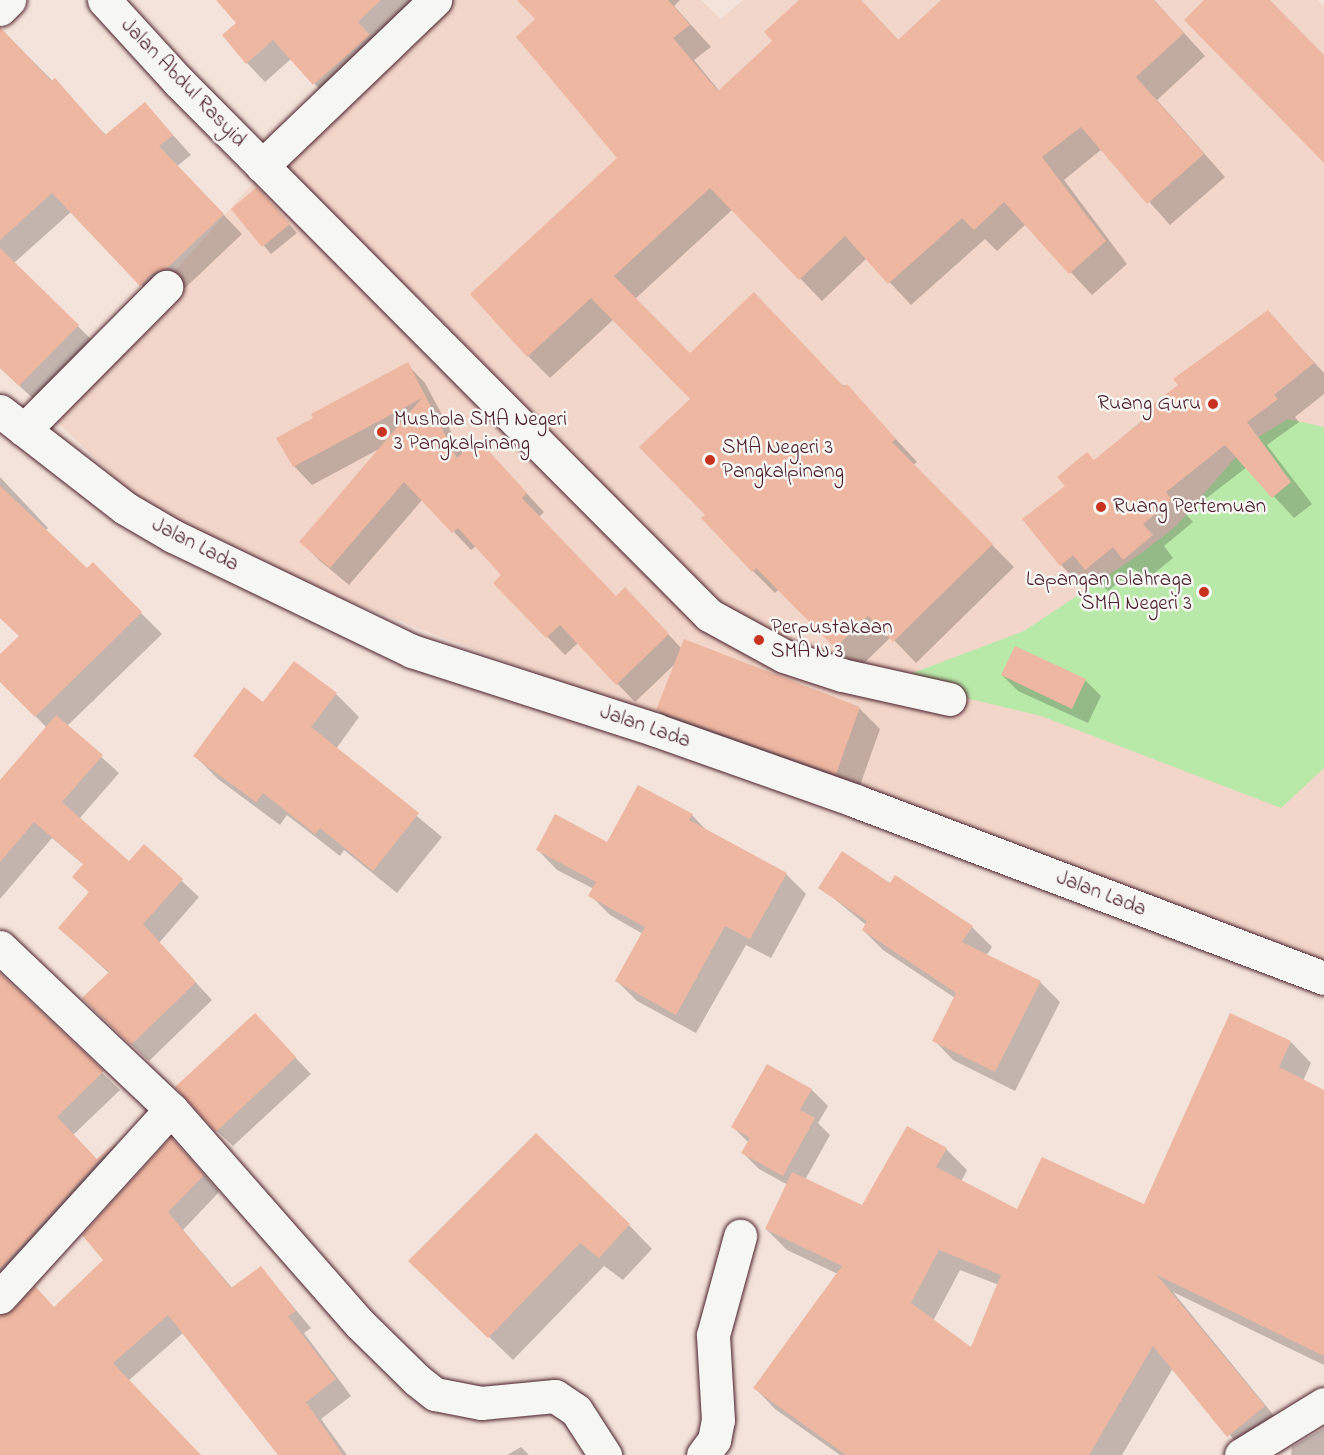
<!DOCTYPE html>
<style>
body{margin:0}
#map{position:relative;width:1324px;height:1455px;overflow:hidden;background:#f4e3da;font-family:"Indie Flower",sans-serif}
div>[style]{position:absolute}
.built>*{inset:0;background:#f2d6c9}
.green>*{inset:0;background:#b9e9a9}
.shadow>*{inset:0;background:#0003}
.building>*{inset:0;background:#eeb7a2}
.roads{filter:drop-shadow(0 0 2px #4a1f2b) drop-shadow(0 0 2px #4a1f2b)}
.street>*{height:33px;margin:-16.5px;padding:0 16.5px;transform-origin:16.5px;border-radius:16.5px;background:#f6f6f2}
.dots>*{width:16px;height:16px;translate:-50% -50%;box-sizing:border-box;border:3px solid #f6f6f2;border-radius:50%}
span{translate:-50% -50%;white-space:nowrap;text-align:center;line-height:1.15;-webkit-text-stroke:5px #f6f6f2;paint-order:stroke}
.street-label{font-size:21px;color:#4a1f2b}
.poi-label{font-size:21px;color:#4a1f2b}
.right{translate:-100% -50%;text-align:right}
.left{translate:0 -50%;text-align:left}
</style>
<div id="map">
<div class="built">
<i style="clip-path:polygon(442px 0,701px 0,721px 19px,743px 0,1318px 0,1324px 6px,1324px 966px,602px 699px,291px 579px,144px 506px,48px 413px,265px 170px)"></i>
</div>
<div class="green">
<i style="clip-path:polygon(1288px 419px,1324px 427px,1324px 768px,1281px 808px,1041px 716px,911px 685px,910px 674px,1024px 631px,1143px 552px,1176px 526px,1248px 443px)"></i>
</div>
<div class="shadow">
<i style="clip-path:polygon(218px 0,420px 0,333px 103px,291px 59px,265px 82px,247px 63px,238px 24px)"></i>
<i style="clip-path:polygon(519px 0,680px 0,674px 6px,711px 47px,694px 60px,720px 92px,774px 41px,801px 0,861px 0,899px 41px,943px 0,1154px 0,1205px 56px,1157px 100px,1225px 177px,1170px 225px,1102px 149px,1064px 180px,1127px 264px,1092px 295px,1026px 224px,997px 251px,985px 239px,911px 305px,867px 258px,822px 301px,733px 209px,635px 299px,690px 355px,847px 386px,917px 462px,913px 465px,1014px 567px,916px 663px,891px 637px,858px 669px,779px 589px,775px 593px,753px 571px,707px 515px,692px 399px,614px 319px,550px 378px,528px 356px,619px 158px,537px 19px)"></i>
<i style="clip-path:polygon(9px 37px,106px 135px,145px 104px,191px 155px,177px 166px,242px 234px,185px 288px,172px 292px,160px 304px,72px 211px,14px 263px,97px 345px,39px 404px,0 368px,0 45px)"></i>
<i style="clip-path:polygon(265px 197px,297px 233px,271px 254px,233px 209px)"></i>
<i style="clip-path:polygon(1268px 312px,1324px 373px,1324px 394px,1295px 417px,1299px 422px,1267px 445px,1312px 504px,1294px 518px,1247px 467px,1186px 514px,1193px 522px,1164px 546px,1173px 558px,1146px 580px,1134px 569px,1108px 591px,1094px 577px,1082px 587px,1061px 565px,1095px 461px)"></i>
<i style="clip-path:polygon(407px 364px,425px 383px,463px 454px,478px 441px,544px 512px,539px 517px,616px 597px,643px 607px,682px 649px,685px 641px,860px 709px,880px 729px,857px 794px,679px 731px,658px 710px,676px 663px,635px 702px,578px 643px,565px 655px,495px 583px,503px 575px,476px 546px,471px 550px,423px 499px,349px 585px,319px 560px,301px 542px,381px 448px,312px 485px,294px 466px)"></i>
<i style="clip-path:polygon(0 477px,48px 528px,46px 530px,88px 570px,93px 565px,162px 634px,67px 726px,119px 773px,79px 819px,129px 864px,144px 846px,199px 897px,159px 943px,212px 1000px,149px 1061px,101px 1016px,110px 974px,60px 928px,90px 893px,84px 865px,52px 838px,0 899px,0 782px,47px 728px,0 680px,0 656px,20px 636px,0 618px)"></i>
<i style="clip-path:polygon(1002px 675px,1085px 680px,1101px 696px,1088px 723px,1018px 691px)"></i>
<i style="clip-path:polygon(336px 694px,359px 717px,336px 749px,442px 837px,397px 893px,344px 850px,340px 856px,287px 815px,280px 825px,218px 779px,195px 756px,264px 704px)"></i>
<i style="clip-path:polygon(692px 815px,709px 833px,786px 874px,806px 894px,771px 958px,746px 945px,696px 1033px,637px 1001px,617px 981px,643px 934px,610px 915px,590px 895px,594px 889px,557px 870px,538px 850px,608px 844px)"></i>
<i style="clip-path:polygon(820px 887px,972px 927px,992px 947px,986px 956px,1040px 982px,1060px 1002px,1015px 1091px,953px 1060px,934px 1040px,955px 998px,883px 950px,863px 930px,866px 925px)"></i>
<i style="clip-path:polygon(0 975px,120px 1090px,73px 1135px,98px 1161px,116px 1144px,132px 1160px,3px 1302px,0 1314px)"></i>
<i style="clip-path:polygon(270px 1031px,311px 1074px,233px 1146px,217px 1131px)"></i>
<i style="clip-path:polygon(evenodd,1291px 1042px,1311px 1063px,1303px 1081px,1324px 1092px,1324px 1365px,1173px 1292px,1284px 1428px,1247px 1455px,1173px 1368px,1122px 1455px,840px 1455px,775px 1409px,755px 1388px,838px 1274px,787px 1250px,766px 1229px,788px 1185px,759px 1169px,743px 1153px,749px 1143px,733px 1127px,768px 1066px,812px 1090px,828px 1106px,818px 1123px,830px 1135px,805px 1180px,863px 1207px,946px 1149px,967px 1170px,961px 1182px,1018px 1212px,1145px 1206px,1291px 1042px,960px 1270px,999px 1285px,972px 1350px,933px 1321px,960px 1270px)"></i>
<i style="clip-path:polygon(187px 1155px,219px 1192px,183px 1230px,233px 1289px,261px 1268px,311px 1328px,304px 1333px,351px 1396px,321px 1419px,347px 1455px,279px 1455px,184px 1332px,128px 1381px,199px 1455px,0 1455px,0 1350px,54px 1308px,105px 1261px)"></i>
<i style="clip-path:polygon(629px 1225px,652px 1249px,623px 1280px,604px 1266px,513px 1360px,434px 1284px)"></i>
<i style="clip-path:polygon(1324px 1428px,1324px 1455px,1291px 1455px,1292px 1447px)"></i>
<i style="clip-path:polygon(521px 1447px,529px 1455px,507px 1455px)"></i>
</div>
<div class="building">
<i style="clip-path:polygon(216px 0,381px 0,358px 22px,370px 35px,313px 85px,273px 40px,246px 64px,222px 35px,236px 23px)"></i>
<i style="clip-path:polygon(517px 0,668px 0,690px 25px,673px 38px,718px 91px,772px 41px,764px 32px,799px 0,861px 0,898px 40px,941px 0,1154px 0,1184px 33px,1136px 77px,1204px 154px,1147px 204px,1081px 127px,1042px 157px,1106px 241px,1069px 274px,1004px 202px,974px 230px,962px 218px,888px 284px,845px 236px,799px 280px,710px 188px,614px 276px,690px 353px,754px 292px,844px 387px,847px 384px,896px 439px,892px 442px,993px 544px,893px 642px,868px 616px,835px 648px,756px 568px,752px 572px,701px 518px,705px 515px,639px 447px,690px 399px,591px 298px,527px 357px,470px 294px,617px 158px,516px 37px,535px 19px)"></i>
<i style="clip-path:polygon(1204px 0,1270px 0,1324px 55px,1324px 163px,1184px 20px)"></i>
<i style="clip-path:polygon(0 27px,51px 81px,55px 78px,105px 135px,145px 102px,173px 135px,159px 146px,224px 214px,166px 269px,153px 273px,140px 286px,52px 193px,0 240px)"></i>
<i style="clip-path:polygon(257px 187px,290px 224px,262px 247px,231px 209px)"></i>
<i style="clip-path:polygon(0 248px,79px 325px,19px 386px,0 368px)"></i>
<i style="clip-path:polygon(1268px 310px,1314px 363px,1274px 395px,1278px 399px,1247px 422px,1291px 482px,1272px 498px,1225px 445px,1166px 492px,1172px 500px,1143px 524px,1153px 535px,1123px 560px,1113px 547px,1085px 570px,1073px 555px,1060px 566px,1022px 519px,1065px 486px,1057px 477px,1087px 452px,1094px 460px,1152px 413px,1148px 408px,1178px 385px,1173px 379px)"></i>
<i style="clip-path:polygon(408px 362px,457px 458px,478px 439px,527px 493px,522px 498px,616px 596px,625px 587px,669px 634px,616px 685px,560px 625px,546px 638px,493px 583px,501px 575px,458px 528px,452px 533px,404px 482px,330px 568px,299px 542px,422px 398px,293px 467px,276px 438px,313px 418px,311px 414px)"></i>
<i style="clip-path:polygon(0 486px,87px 568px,93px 562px,142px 612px,35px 717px,0 682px,0 654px,19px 636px,0 618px)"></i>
<i style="clip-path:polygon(684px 639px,860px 707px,836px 774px,656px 710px)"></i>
<i style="clip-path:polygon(1015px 646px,1086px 679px,1072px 709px,1001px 675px)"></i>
<i style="clip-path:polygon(294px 661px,337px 693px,311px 727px,419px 813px,373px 871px,320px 828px,315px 834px,263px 793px,256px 802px,193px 756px,244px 687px,263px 702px)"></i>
<i style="clip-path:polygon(56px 715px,103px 755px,62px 802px,129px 861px,144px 844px,183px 879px,143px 924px,196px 982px,131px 1045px,82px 998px,109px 972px,58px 928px,89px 892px,72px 877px,83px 864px,34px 822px,0 862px,0 780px)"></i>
<i style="clip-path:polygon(638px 785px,693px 814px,689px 820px,787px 873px,750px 939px,725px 926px,676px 1015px,615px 981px,645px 927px,588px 896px,596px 882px,536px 850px,555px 814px,607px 842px)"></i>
<i style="clip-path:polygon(842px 851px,890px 883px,895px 875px,973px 926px,962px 942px,1041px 981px,995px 1072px,932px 1041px,956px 993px,862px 930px,867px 921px,818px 888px)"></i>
<i style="clip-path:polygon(0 973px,104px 1071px,57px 1117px,97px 1159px,116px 1142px,0 1269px)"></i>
<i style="clip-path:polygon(255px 1013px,296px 1057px,216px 1132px,175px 1087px)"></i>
<i style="clip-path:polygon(evenodd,1230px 1013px,1291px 1041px,1279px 1067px,1324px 1090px,1324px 1356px,1157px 1275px,1265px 1406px,1227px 1437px,1153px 1346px,1089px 1455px,846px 1455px,753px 1388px,842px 1266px,765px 1229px,792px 1172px,862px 1205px,907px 1126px,947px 1148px,936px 1167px,1017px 1209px,1042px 1157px,1144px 1204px,1230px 1013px,939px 1250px,1001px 1275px,971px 1347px,911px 1303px,939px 1250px)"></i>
<i style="clip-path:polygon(767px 1064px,812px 1089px,800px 1110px,815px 1118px,783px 1176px,741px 1153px,750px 1138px,731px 1127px)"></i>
<i style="clip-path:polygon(536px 1133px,630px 1224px,599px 1258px,580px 1243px,488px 1338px,408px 1261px)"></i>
<i style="clip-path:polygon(171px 1137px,204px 1175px,168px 1212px,231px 1288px,261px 1266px,296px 1311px,288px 1316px,336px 1379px,306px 1402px,343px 1455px,278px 1455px,168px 1315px,113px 1363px,201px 1455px,0 1455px,0 1315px,13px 1310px,35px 1286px,54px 1307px,103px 1260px,82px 1235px)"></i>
</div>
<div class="roads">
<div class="street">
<i style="left:104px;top:0;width:110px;rotate:47.6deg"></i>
<i style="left:178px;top:81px;width:753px;rotate:45.16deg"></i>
<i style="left:709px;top:615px;width:85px;rotate:28.7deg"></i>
<i style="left:784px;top:656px;width:61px;rotate:18.1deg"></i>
<i style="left:842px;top:675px;width:110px;rotate:12.6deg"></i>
<i style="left:0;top:9px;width:13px;rotate:-45deg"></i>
<i style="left:262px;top:166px;width:240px;rotate:-43.8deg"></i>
<i style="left:0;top:411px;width:158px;rotate:37.8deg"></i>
<i style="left:125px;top:508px;width:56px;rotate:30.3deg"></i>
<i style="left:173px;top:536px;width:265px;rotate:25.7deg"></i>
<i style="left:412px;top:651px;width:256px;rotate:17.9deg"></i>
<i style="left:656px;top:730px;width:212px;rotate:19.5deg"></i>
<i style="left:856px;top:801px;width:500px;rotate:20.72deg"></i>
<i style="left:24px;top:430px;width:202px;rotate:-45.2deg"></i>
<i style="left:0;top:947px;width:236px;rotate:43.5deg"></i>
<i style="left:171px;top:1109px;width:286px;rotate:48.7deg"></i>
<i style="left:360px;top:1324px;width:80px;rotate:44.5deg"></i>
<i style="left:417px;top:1380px;width:23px;rotate:38deg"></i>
<i style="left:435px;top:1394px;width:47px;rotate:11.1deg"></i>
<i style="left:481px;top:1403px;width:74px;rotate:-5.4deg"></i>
<i style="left:555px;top:1396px;width:25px;rotate:34deg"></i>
<i style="left:576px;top:1410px;width:54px;rotate:57.2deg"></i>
<i style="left:0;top:1297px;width:254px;rotate:-47.7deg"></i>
<i style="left:703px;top:1455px;width:19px;rotate:-54deg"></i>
<i style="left:714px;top:1440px;width:20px;rotate:-79deg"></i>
<i style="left:718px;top:1420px;width:85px;rotate:-93.4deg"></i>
<i style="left:713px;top:1335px;width:103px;rotate:-74.7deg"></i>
<i style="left:1241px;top:1455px;width:97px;rotate:-31.6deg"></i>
</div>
</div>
<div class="dots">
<i style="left:1213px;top:404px;background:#c8321e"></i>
<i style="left:382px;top:432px;background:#c8321e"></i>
<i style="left:710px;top:460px;background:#c8321e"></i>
<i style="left:1101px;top:507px;background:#c8321e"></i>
<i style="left:1204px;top:592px;background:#c8321e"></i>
<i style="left:759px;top:640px;background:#c8321e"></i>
</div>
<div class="street-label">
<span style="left:183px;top:83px;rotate:46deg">Jalan Abdul Rasyid</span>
<span style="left:195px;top:545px;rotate:27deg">Jalan Lada</span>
<span style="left:645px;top:727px;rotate:19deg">Jalan Lada</span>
<span style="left:1101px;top:894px;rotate:21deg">Jalan Lada</span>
</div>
<div class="poi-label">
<span class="right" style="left:1201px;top:404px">Ruang Guru</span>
<span class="left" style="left:394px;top:432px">Mushola SMA Negeri<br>3 Pangkalpinang</span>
<span class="left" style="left:722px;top:460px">SMA Negeri 3<br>Pangkalpinang</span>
<span class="left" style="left:1113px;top:507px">Ruang Pertemuan</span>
<span class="right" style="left:1192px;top:592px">Lapangan Olahraga<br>SMA Negeri 3</span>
<span class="left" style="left:771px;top:640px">Perpustakaan<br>SMA N 3</span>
</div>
</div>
